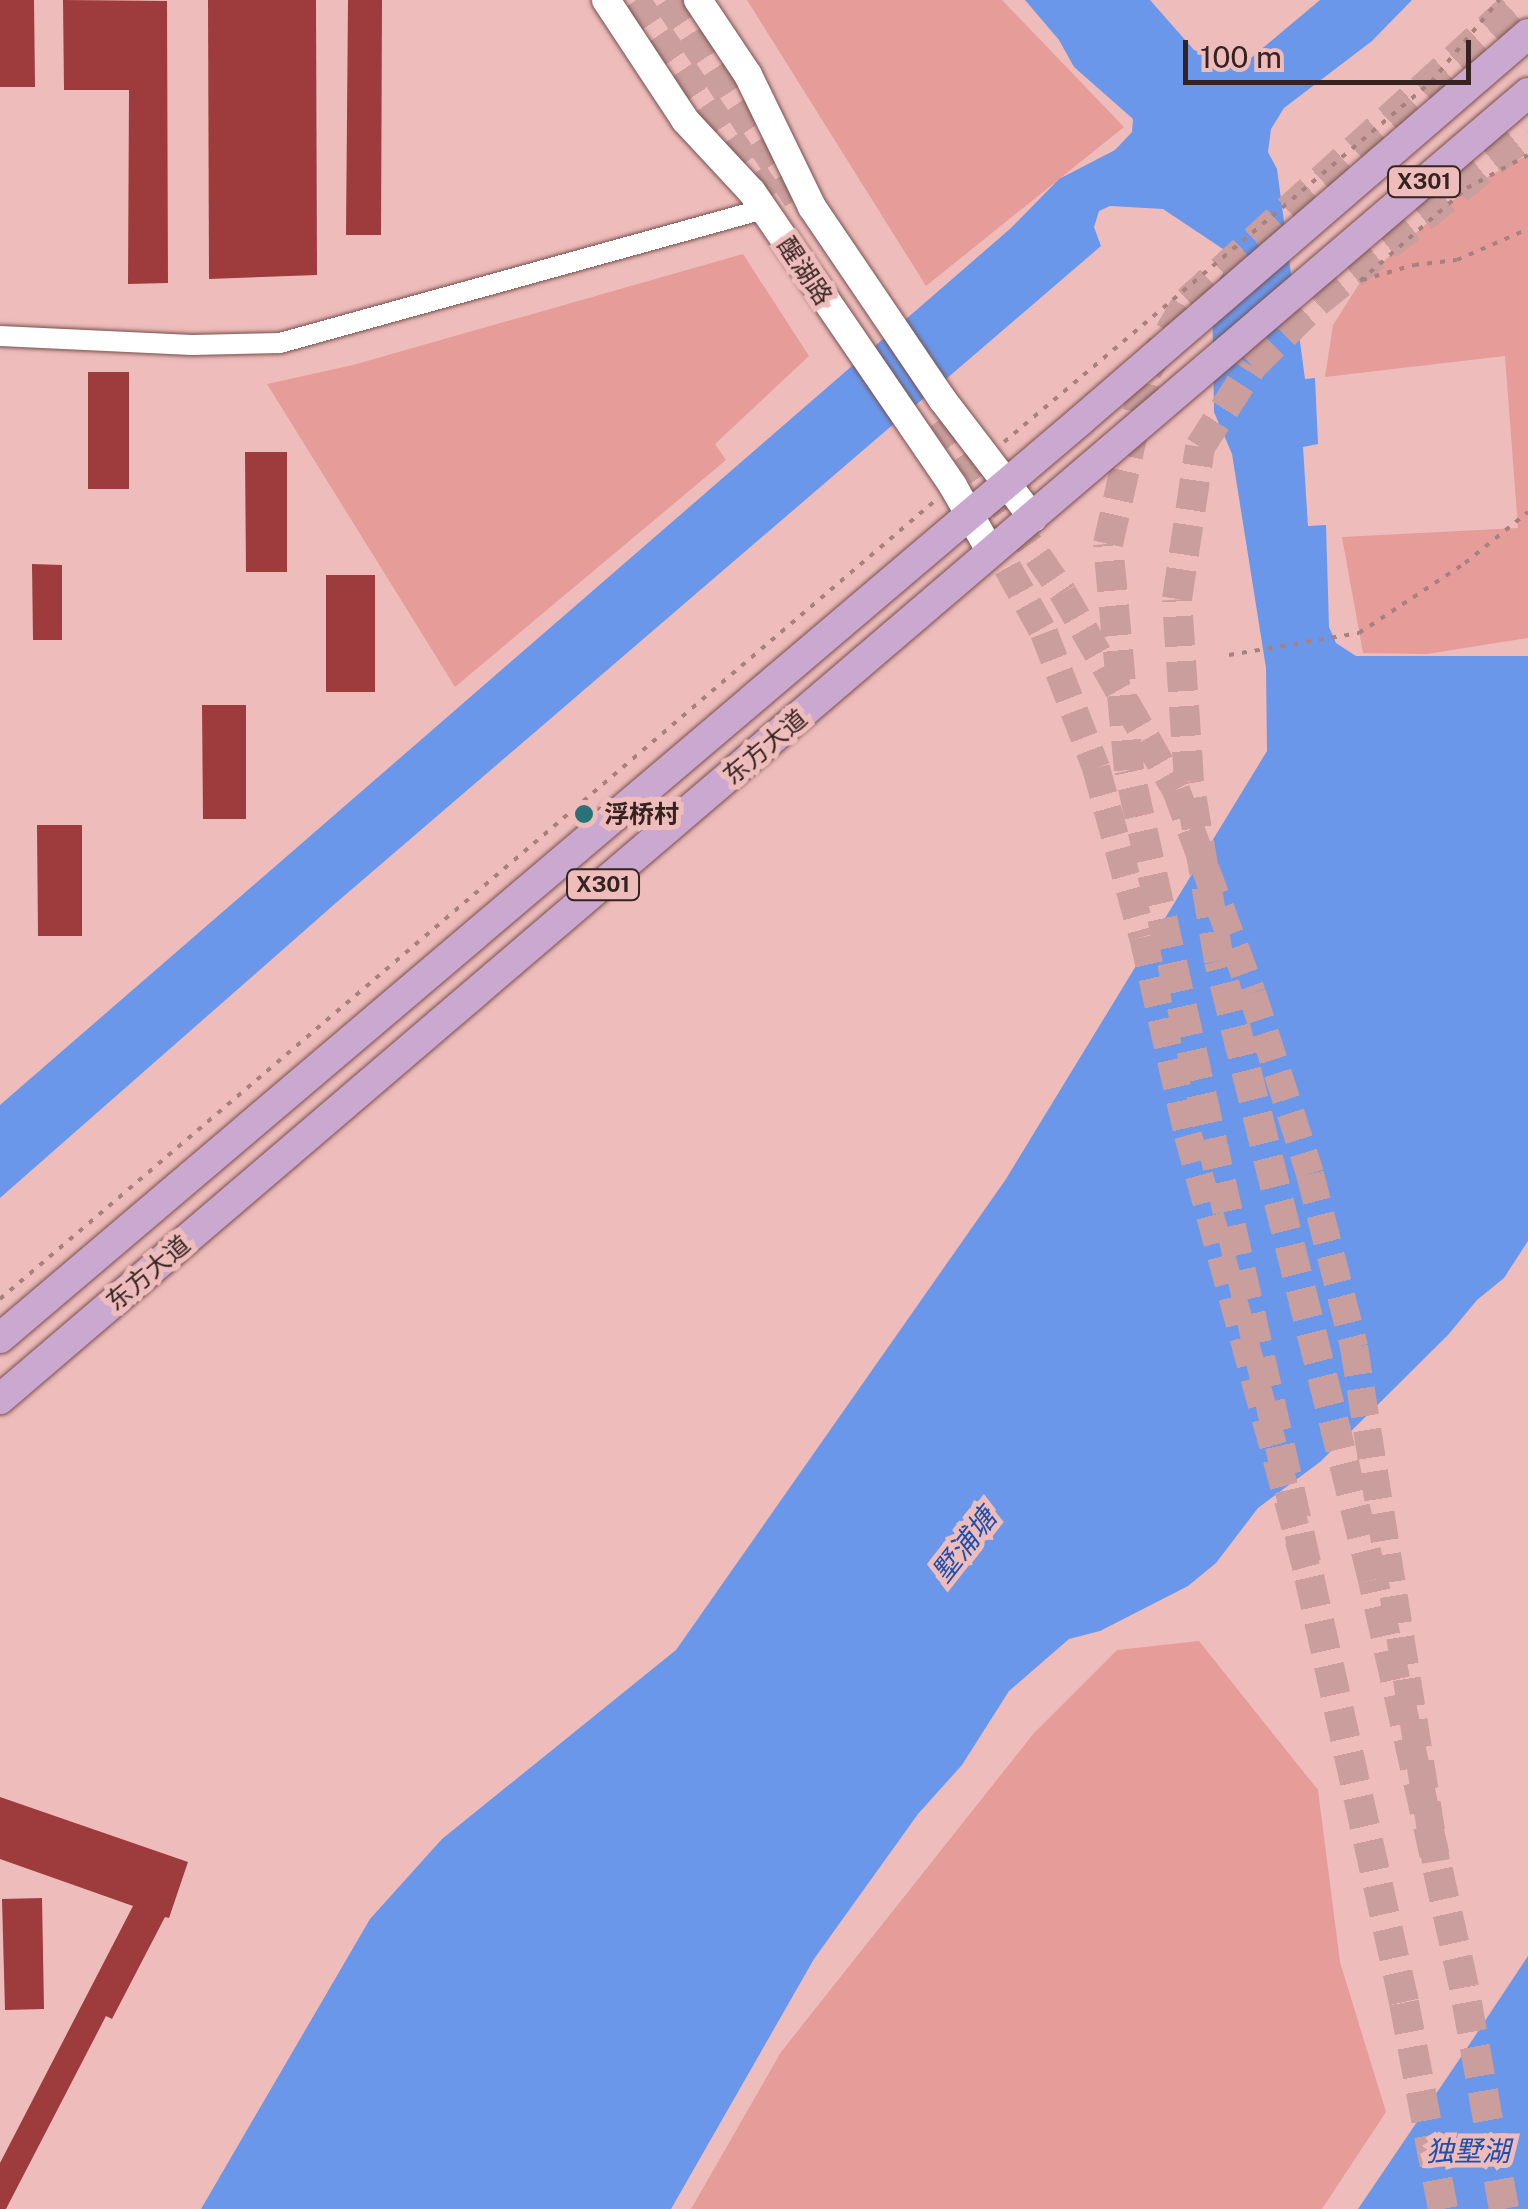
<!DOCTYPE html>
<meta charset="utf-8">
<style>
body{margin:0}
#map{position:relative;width:1528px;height:2209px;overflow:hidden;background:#eebdbb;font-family:"Public Sans","Noto Sans SC",sans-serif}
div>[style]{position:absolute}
.green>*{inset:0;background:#e69c99}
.water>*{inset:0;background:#6b97ea}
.building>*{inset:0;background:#9d3b3d}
.secondary-tunnel>*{height:28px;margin-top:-14px;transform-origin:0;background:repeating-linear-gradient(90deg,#c99e9c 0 28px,transparent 0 42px)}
.primary-tunnel>*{height:30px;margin-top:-15px;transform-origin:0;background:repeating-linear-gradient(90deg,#c99e9c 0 30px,transparent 0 45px)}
.path>*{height:4px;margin-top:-2px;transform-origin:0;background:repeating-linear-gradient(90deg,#a68180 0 5px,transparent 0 13px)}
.roads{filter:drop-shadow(0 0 2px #784f4d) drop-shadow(0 0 2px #784f4d)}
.street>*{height:20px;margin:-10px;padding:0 10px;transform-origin:10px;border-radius:10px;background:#fff}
.secondary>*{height:28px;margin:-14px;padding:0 14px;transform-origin:14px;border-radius:14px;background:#fff}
.primary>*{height:30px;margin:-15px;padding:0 15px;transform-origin:15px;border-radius:15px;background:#cba8d0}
.dots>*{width:28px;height:28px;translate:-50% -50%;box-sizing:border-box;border:5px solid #eebdbb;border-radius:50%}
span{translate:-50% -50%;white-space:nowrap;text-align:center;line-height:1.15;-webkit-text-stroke:10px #eebdbb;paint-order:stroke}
.shield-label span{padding:2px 8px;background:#eebdbb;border:2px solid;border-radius:8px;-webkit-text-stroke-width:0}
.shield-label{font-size:22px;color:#352322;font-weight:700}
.street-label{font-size:25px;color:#352322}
.poi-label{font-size:25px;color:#352322;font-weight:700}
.left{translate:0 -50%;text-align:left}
.water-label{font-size:28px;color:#1e4fae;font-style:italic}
.scale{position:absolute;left:1183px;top:40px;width:288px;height:45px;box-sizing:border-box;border:5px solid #352322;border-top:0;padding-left:12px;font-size:30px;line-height:35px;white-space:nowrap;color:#352322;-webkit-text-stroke:8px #eebdbb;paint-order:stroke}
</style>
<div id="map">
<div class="green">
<i style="clip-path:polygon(747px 0,1002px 0,1124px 127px,926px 286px)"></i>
<i style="clip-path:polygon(1528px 155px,1528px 638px,1427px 654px,1363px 653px,1342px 537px,1518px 528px,1505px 356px,1325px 377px,1333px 325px,1361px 281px,1467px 188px)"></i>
<i style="clip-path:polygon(743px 254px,809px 356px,715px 444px,726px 460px,455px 687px,267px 384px,353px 365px)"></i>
<i style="clip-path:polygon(1199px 1641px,1318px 1790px,1340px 1962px,1386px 2112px,1322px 2209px,691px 2209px,781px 2052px,1034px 1733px,1117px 1650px)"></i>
</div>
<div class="water">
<i style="clip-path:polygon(1025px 0,1150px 0,1194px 50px,1239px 68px,1320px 0,1412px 0,1372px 41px,1284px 108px,1271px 129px,1268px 152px,1277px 169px,1305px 379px,1315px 378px,1318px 444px,1303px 447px,1308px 526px,1326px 525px,1329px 627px,1336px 643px,1356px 656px,1528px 656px,1528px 1241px,1504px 1278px,1477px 1300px,1448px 1335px,1320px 1462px,1258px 1508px,1216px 1563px,1188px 1586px,1100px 1631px,1069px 1639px,1009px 1691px,962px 1765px,918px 1814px,814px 1959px,671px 2209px,201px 2209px,370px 1919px,442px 1839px,676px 1650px,1006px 1179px,1267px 751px,1266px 668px,1232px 454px,1214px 412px,1212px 291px,1230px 263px,1229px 253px,1163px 209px,1110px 206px,1099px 211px,1094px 227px,1101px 246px,337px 902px,0 1198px,0 1105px,1011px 228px,1059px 179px,1115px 150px,1132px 132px,1133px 119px,1074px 67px,1059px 40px)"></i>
<i style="clip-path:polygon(1528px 1956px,1528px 2209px,1358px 2209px,1465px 2051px)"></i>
</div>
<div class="building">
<i style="clip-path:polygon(0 0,34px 0,35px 87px,0 87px)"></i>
<i style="clip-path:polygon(63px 0,167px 1px,168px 283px,128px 284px,129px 90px,64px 90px)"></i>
<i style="clip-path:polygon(208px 0,316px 0,317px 275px,209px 279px)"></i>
<i style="clip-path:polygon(348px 0,382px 0,381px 235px,346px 235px)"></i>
<i style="clip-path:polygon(88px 372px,129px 372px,129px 489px,88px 489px)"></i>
<i style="clip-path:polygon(245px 452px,287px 452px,287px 572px,246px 572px)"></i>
<i style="clip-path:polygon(32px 564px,62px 565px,62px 640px,33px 640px)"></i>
<i style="clip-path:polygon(326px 575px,375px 575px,375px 692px,326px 692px)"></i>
<i style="clip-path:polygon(202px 705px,246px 705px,246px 819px,203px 819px)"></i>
<i style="clip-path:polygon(37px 825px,82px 825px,82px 936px,38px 936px)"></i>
<i style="clip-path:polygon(0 1797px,188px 1862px,169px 1918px,165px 1917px,112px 2019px,106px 2016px,6px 2209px,0 2209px,0 2163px,133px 1906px,0 1859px)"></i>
<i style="clip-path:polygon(42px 1898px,44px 2009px,5px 2010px,2px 1899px)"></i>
</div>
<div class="secondary-tunnel">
<i style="left:636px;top:0;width:248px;rotate:55.7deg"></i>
<i style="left:666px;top:0;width:243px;rotate:56.6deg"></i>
<i style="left:942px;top:418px;width:213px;rotate:55.3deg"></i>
<i style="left:1063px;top:593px;width:227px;rotate:60.2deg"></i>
<i style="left:1176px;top:790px;width:217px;rotate:69.5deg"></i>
<i style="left:1252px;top:993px;width:190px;rotate:72.2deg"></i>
<i style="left:1310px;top:1174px;width:179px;rotate:75.7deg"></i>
<i style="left:1354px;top:1347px;width:521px;rotate:80.95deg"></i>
<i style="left:987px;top:531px;width:117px;rotate:60.8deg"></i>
<i style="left:1044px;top:633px;width:145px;rotate:68.9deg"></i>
<i style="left:1096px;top:768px;width:175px;rotate:74.5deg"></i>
<i style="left:1143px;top:937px;width:203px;rotate:77.2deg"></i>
<i style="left:1188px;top:1135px;width:455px;rotate:74.7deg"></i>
</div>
<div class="primary-tunnel">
<i style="left:1443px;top:2209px;width:211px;rotate:-100.7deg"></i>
<i style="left:1404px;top:2002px;width:1262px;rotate:-102.58deg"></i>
<i style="left:1129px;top:770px;width:227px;rotate:-95.3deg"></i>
<i style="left:1108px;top:544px;width:177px;rotate:-77.3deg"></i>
<i style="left:1147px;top:371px;width:81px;rotate:-59.6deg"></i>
<i style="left:1188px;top:301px;width:448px;rotate:-42.2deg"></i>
<i style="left:1504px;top:2209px;width:226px;rotate:-100.2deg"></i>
<i style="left:1464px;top:1987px;width:417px;rotate:-102.6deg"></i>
<i style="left:1373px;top:1580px;width:638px;rotate:-103.97deg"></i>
<i style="left:1219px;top:961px;width:182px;rotate:-99.5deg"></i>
<i style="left:1189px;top:781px;width:182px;rotate:-93.8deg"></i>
<i style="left:1177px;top:599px;width:154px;rotate:-81.4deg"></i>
<i style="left:1200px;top:447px;width:96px;rotate:-57.3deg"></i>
<i style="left:1252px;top:366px;width:91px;rotate:-44.6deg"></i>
<i style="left:1317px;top:302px;width:270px;rotate:-38.7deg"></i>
</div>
<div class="path">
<i style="left:1362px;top:280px;width:54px;rotate:-16.1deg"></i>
<i style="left:1414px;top:265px;width:43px;rotate:-6.6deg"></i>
<i style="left:1457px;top:260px;width:77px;rotate:-23.6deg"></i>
<i style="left:1360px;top:281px;width:142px;rotate:-41deg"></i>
<i style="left:1467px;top:188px;width:69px;rotate:-28.4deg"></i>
<i style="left:1004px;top:442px;width:559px;rotate:-40.13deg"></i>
<i style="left:1431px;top:82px;width:107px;rotate:-50.3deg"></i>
<i style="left:1229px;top:655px;width:132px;rotate:-9.6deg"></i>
<i style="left:1359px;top:633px;width:127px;rotate:-33.4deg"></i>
<i style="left:1465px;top:563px;width:81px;rotate:-39deg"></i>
<i style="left:0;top:1299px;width:1231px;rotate:-40.49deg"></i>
</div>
<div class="roads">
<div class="street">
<i style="left:0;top:336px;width:192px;rotate:2.7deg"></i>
<i style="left:192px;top:345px;width:88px;rotate:-1.3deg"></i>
<i style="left:280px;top:343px;width:502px;rotate:-15.48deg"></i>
</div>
<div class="secondary">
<i style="left:606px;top:0;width:144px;rotate:56.6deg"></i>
<i style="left:685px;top:120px;width:98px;rotate:47.1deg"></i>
<i style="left:752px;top:192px;width:356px;rotate:55.6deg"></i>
<i style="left:953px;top:486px;width:76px;rotate:60.1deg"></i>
<i style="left:698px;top:0;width:90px;rotate:56.3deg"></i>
<i style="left:748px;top:75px;width:147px;rotate:64.1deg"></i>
<i style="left:812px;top:207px;width:232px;rotate:55.9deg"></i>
<i style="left:942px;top:399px;width:150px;rotate:52.6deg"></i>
</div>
<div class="primary">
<i style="left:0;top:1338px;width:1417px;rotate:-40.33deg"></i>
<i style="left:1080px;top:421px;width:592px;rotate:-40.82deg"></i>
<i style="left:0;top:1399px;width:2010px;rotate:-40.52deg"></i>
</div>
</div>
<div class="dots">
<i style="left:584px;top:814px;background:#287378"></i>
</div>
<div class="shield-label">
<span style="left:1424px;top:182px">X301</span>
<span style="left:603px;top:885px">X301</span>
</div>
<div class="street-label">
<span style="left:805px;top:271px;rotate:56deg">醒湖路</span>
<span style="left:765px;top:747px;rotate:-40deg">东方大道</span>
<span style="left:148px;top:1273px;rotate:-40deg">东方大道</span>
</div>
<div class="poi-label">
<span class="left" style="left:604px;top:814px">浮桥村</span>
</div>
<div class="water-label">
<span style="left:964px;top:1545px;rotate:-52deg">墅浦塘</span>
<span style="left:1468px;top:2151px">独墅湖</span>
</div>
<div class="scale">100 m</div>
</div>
